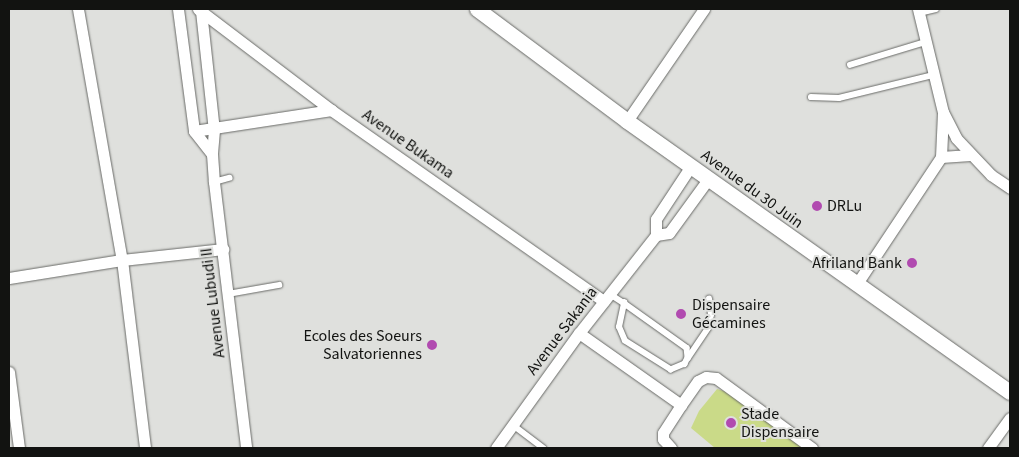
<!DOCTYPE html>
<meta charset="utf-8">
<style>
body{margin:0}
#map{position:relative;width:1019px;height:457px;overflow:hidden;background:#dfe0dd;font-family:"Source Sans 3",sans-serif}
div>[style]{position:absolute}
.green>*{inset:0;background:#cada88}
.roads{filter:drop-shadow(0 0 1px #696a67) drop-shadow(0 0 1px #696a67)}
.service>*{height:5.5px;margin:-2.75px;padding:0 2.75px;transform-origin:2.75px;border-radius:2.75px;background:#fff}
.minor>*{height:11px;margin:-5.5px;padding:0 5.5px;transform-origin:5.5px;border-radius:5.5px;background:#fff}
.tertiary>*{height:15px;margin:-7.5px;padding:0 7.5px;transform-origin:7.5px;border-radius:7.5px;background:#fff}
.dots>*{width:14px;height:14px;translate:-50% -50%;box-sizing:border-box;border:2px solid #dfe0dd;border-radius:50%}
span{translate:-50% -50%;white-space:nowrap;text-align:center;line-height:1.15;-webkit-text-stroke:4px #dfe0dd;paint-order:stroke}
.street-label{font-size:16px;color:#121311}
.poi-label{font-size:16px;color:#121311}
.left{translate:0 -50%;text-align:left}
.right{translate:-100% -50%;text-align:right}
.frame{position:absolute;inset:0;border:10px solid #121311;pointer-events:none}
</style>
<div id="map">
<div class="green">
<i style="clip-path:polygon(717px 389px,727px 392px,805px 448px,715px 448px,691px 428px,699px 411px)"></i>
</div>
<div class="roads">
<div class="service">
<i style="left:919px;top:13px;width:17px;rotate:-13deg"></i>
<i style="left:850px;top:65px;width:78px;rotate:-17deg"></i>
<i style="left:811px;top:97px;width:28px;rotate:2deg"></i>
<i style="left:839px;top:98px;width:97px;rotate:-13.7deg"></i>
<i style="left:214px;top:182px;width:16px;rotate:-15deg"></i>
<i style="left:228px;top:294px;width:52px;rotate:-10deg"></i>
<i style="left:610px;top:294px;width:17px;rotate:33deg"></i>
<i style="left:624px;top:303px;width:77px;rotate:35.5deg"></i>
<i style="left:687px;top:348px;width:10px;rotate:84deg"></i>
<i style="left:688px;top:358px;width:7px;rotate:117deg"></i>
<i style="left:685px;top:364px;width:15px;rotate:157deg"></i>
<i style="left:671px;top:370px;width:54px;rotate:-147.8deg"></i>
<i style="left:625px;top:341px;width:15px;rotate:-113deg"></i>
<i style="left:619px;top:327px;width:25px;rotate:-78deg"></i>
<i style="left:688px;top:358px;width:36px;rotate:-56deg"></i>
<i style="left:708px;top:328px;width:13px;rotate:-77deg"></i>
<i style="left:711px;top:315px;width:16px;rotate:-97deg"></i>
<i style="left:513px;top:425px;width:38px;rotate:37deg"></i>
</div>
<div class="minor">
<i style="left:78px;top:9px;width:255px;rotate:80.1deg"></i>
<i style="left:122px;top:260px;width:189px;rotate:83deg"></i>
<i style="left:178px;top:9px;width:123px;rotate:82.5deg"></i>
<i style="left:198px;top:9px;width:167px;rotate:37.2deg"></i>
<i style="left:331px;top:110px;width:333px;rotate:35deg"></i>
<i style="left:918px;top:9px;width:106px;rotate:76.4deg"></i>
<i style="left:943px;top:112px;width:29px;rotate:63deg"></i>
<i style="left:956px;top:138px;width:51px;rotate:46.6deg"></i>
<i style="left:991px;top:175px;width:23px;rotate:34deg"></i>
<i style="left:201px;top:11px;width:120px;rotate:83.8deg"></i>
<i style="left:214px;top:130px;width:24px;rotate:95deg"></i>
<i style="left:212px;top:154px;width:28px;rotate:86deg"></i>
<i style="left:214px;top:182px;width:268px;rotate:83.1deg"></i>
<i style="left:627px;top:121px;width:136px;rotate:-55.5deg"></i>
<i style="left:194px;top:131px;width:139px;rotate:-8.7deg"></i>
<i style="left:194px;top:131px;width:29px;rotate:52deg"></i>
<i style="left:941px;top:157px;width:29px;rotate:-4deg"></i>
<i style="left:656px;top:235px;width:13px;rotate:-9deg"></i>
<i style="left:669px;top:233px;width:68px;rotate:-54deg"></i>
<i style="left:656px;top:235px;width:16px;rotate:-90deg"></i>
<i style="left:656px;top:219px;width:64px;rotate:-56.6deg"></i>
<i style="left:9px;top:278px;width:114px;rotate:-9.1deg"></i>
<i style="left:122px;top:260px;width:102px;rotate:-6.2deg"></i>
<i style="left:856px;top:285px;width:154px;rotate:-56.4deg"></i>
<i style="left:941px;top:157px;width:44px;rotate:-87.4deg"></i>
<i style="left:579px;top:333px;width:125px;rotate:35.2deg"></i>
<i style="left:681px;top:405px;width:33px;rotate:123deg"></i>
<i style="left:663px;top:433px;width:6px;rotate:90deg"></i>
<i style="left:663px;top:439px;width:12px;rotate:48deg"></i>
<i style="left:9px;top:372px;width:77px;rotate:82.5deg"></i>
<i style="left:681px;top:405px;width:29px;rotate:-55deg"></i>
<i style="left:698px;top:381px;width:9px;rotate:-27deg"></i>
<i style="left:706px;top:377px;width:10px;rotate:6deg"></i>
<i style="left:716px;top:378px;width:119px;rotate:36.1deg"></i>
<i style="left:496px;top:448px;width:142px;rotate:-54.2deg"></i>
<i style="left:579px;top:333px;width:125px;rotate:-51.8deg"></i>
<i style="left:988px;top:448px;width:37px;rotate:-54deg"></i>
</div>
<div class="tertiary">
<i style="left:477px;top:9px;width:187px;rotate:36.7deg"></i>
<i style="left:627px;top:121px;width:469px;rotate:35.3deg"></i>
</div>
</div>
<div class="dots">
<i style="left:817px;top:206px;background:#b14bb0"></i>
<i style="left:912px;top:263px;background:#b14bb0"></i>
<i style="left:681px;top:314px;background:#b14bb0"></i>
<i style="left:432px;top:345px;background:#b14bb0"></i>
<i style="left:731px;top:423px;background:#b14bb0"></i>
</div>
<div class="street-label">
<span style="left:408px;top:144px;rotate:35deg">Avenue Bukama</span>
<span style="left:752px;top:189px;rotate:36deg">Avenue du 30 Juin</span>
<span style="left:213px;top:303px;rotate:-97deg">Avenue Lubudi II</span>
<span style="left:562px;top:331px;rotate:-53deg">Avenue Sakania</span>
</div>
<div class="poi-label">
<span class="left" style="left:827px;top:206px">DRLu</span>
<span class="right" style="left:902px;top:263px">Afriland Bank</span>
<span class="left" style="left:692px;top:314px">Dispensaire<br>Gécamines</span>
<span class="right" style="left:422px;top:345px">Ecoles des Soeurs<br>Salvatoriennes</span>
<span class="left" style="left:741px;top:423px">Stade<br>Dispensaire</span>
</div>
<div class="frame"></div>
</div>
